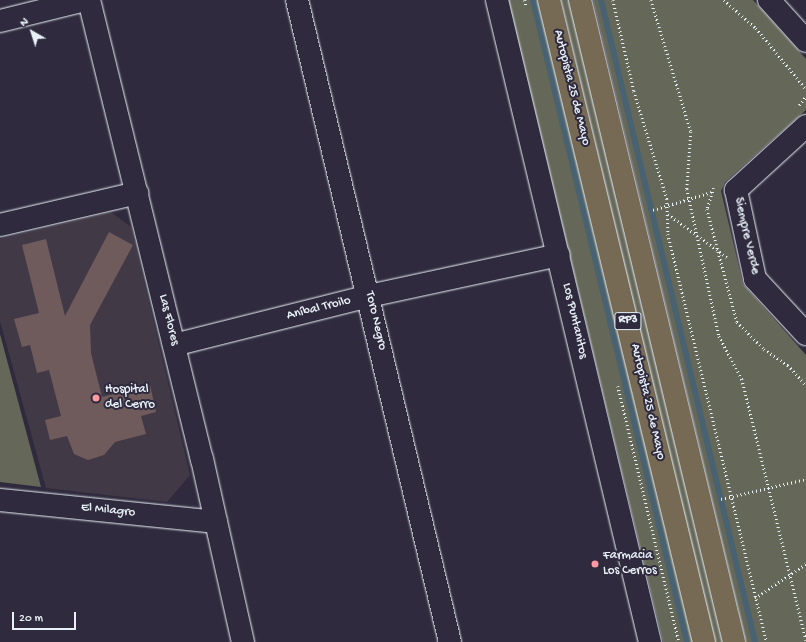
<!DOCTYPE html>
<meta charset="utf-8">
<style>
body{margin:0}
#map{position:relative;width:806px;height:642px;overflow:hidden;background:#2f2a3d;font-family:"Gochi Hand",sans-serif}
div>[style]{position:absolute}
.built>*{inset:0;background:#423946}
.green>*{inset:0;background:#656758}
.stream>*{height:6px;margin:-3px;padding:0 3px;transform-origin:3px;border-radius:3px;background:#496272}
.building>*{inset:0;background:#6f5b5c}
.path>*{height:2.5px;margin-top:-1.25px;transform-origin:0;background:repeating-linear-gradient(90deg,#e8f1f8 0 1px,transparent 0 4px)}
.roads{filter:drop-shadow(0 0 1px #e8f1f8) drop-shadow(0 0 1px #e8f1f8)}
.minor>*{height:22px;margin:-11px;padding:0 11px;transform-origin:11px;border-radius:11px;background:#2f2a3d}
.tertiary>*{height:22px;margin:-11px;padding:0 11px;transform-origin:11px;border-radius:11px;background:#2f2a3d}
.primary>*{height:22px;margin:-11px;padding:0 11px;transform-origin:11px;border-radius:11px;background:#766a55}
.dots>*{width:11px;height:11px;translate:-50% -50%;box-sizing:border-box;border:2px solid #2f2a3d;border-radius:50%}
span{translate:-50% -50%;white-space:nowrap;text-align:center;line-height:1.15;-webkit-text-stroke:4px #2f2a3d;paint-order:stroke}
.shield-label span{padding:1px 3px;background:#2f2a3d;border:1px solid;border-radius:3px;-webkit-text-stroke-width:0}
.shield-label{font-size:12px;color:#e8f1f8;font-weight:700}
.street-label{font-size:13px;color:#e8f1f8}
.poi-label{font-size:13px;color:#e8f1f8}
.left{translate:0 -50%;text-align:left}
.north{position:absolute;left:12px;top:12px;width:40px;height:40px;-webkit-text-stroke:3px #2f2a3d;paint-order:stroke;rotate:321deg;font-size:11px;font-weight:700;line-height:16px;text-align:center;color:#e8f1f8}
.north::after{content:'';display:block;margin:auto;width:14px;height:18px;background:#e8f1f8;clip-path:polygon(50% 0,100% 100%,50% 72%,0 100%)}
.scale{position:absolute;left:12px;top:612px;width:64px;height:18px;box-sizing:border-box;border:2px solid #e8f1f8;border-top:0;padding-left:5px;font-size:12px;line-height:14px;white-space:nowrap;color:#e8f1f8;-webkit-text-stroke:3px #2f2a3d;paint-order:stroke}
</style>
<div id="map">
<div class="built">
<i style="clip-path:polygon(111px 212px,131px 227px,190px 475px,167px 502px,46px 488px,0 321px,0 239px)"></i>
</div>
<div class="green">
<i style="clip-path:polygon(508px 0,538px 0,694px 642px,663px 642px)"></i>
<i style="clip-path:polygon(561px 0,569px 0,724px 642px,714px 642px)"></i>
<i style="clip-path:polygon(593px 0,753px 0,806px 59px,806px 110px,725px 182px,721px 191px,743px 284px,806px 355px,806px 642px,746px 642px)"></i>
<i style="clip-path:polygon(0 334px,41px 487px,0 482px)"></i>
</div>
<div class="stream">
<i style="left:533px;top:0;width:660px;rotate:76.51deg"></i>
<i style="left:601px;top:0;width:660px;rotate:76.51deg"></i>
</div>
<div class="building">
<i style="clip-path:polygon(109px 232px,133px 245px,90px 325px,91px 353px,102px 397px,150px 385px,156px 412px,141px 416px,146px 434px,115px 442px,104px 455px,88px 460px,74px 454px,67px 436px,50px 440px,45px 420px,61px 416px,49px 370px,37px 373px,30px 345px,22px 347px,14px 319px,39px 313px,22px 245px,46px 239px,65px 316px)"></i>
</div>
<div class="path">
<i style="left:525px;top:0;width:6px;rotate:81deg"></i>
<i style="left:613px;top:0;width:93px;rotate:77deg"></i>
<i style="left:634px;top:91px;width:113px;rotate:73deg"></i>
<i style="left:667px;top:199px;width:35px;rotate:88deg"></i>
<i style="left:668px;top:234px;width:420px;rotate:76.4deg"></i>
<i style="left:651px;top:0;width:138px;rotate:73.1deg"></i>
<i style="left:691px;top:132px;width:57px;rotate:94deg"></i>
<i style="left:687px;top:189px;width:150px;rotate:77.7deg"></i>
<i style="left:719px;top:336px;width:49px;rotate:61.9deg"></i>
<i style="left:742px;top:379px;width:269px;rotate:76.2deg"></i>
<i style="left:724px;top:0;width:43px;rotate:41.2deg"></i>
<i style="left:756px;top:28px;width:79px;rotate:50.7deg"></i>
<i style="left:799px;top:105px;width:11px;rotate:-52deg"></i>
<i style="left:714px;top:188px;width:22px;rotate:108deg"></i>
<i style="left:707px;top:209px;width:117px;rotate:75.1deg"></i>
<i style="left:737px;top:322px;width:38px;rotate:45deg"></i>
<i style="left:764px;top:349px;width:29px;rotate:34deg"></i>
<i style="left:788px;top:365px;width:27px;rotate:48deg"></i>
<i style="left:653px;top:210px;width:61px;rotate:-17.2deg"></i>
<i style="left:668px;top:214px;width:73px;rotate:36.1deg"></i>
<i style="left:618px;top:386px;width:263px;rotate:76.6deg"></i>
<i style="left:721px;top:499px;width:87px;rotate:-13.2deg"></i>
<i style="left:755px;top:598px;width:61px;rotate:-33.7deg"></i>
</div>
<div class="roads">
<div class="minor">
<i style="left:89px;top:0;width:473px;rotate:76.2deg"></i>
<i style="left:202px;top:459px;width:188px;rotate:77.4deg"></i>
<i style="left:297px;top:0;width:660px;rotate:76.6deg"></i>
<i style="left:769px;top:0;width:55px;rotate:47.9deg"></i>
<i style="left:0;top:21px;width:88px;rotate:-13.9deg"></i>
<i style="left:806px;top:126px;width:95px;rotate:137.6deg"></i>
<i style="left:736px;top:190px;width:91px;rotate:77.9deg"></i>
<i style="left:755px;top:279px;width:75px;rotate:47.2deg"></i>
<i style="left:0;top:225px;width:141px;rotate:-13.1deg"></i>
<i style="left:174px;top:345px;width:201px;rotate:-14.1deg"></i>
<i style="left:369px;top:296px;width:194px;rotate:-12.2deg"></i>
<i style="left:0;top:500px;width:217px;rotate:5.8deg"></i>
</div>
<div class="tertiary">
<i style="left:497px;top:0;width:660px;rotate:76.6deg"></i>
</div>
<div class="primary">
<i style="left:549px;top:0;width:660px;rotate:76.43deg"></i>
<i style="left:580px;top:0;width:660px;rotate:76.51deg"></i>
</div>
</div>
<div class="dots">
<i style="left:96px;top:398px;background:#ff9aa2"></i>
<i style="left:595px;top:564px;background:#ff9aa2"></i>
</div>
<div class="shield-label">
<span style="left:628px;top:321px">RP3</span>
</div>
<div class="street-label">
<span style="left:571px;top:88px;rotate:76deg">Autopista 25 de Mayo</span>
<span style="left:746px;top:236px;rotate:77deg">Siempre Verde</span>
<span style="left:319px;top:309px;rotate:-14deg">Aníbal Troilo</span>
<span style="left:168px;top:320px;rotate:76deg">Las Flores</span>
<span style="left:375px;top:321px;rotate:77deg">Toro Negro</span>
<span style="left:574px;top:321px;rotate:77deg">Los Puntanitos</span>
<span style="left:647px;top:402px;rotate:77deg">Autopista 25 de Mayo</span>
<span style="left:108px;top:511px;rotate:6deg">El Milagro</span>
</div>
<div class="poi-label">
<span class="left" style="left:105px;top:398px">Hospital<br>del Cerro</span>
<span class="left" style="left:603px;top:564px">Farmacia<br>Los Cerros</span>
</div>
<div class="north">N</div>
<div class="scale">20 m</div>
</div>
